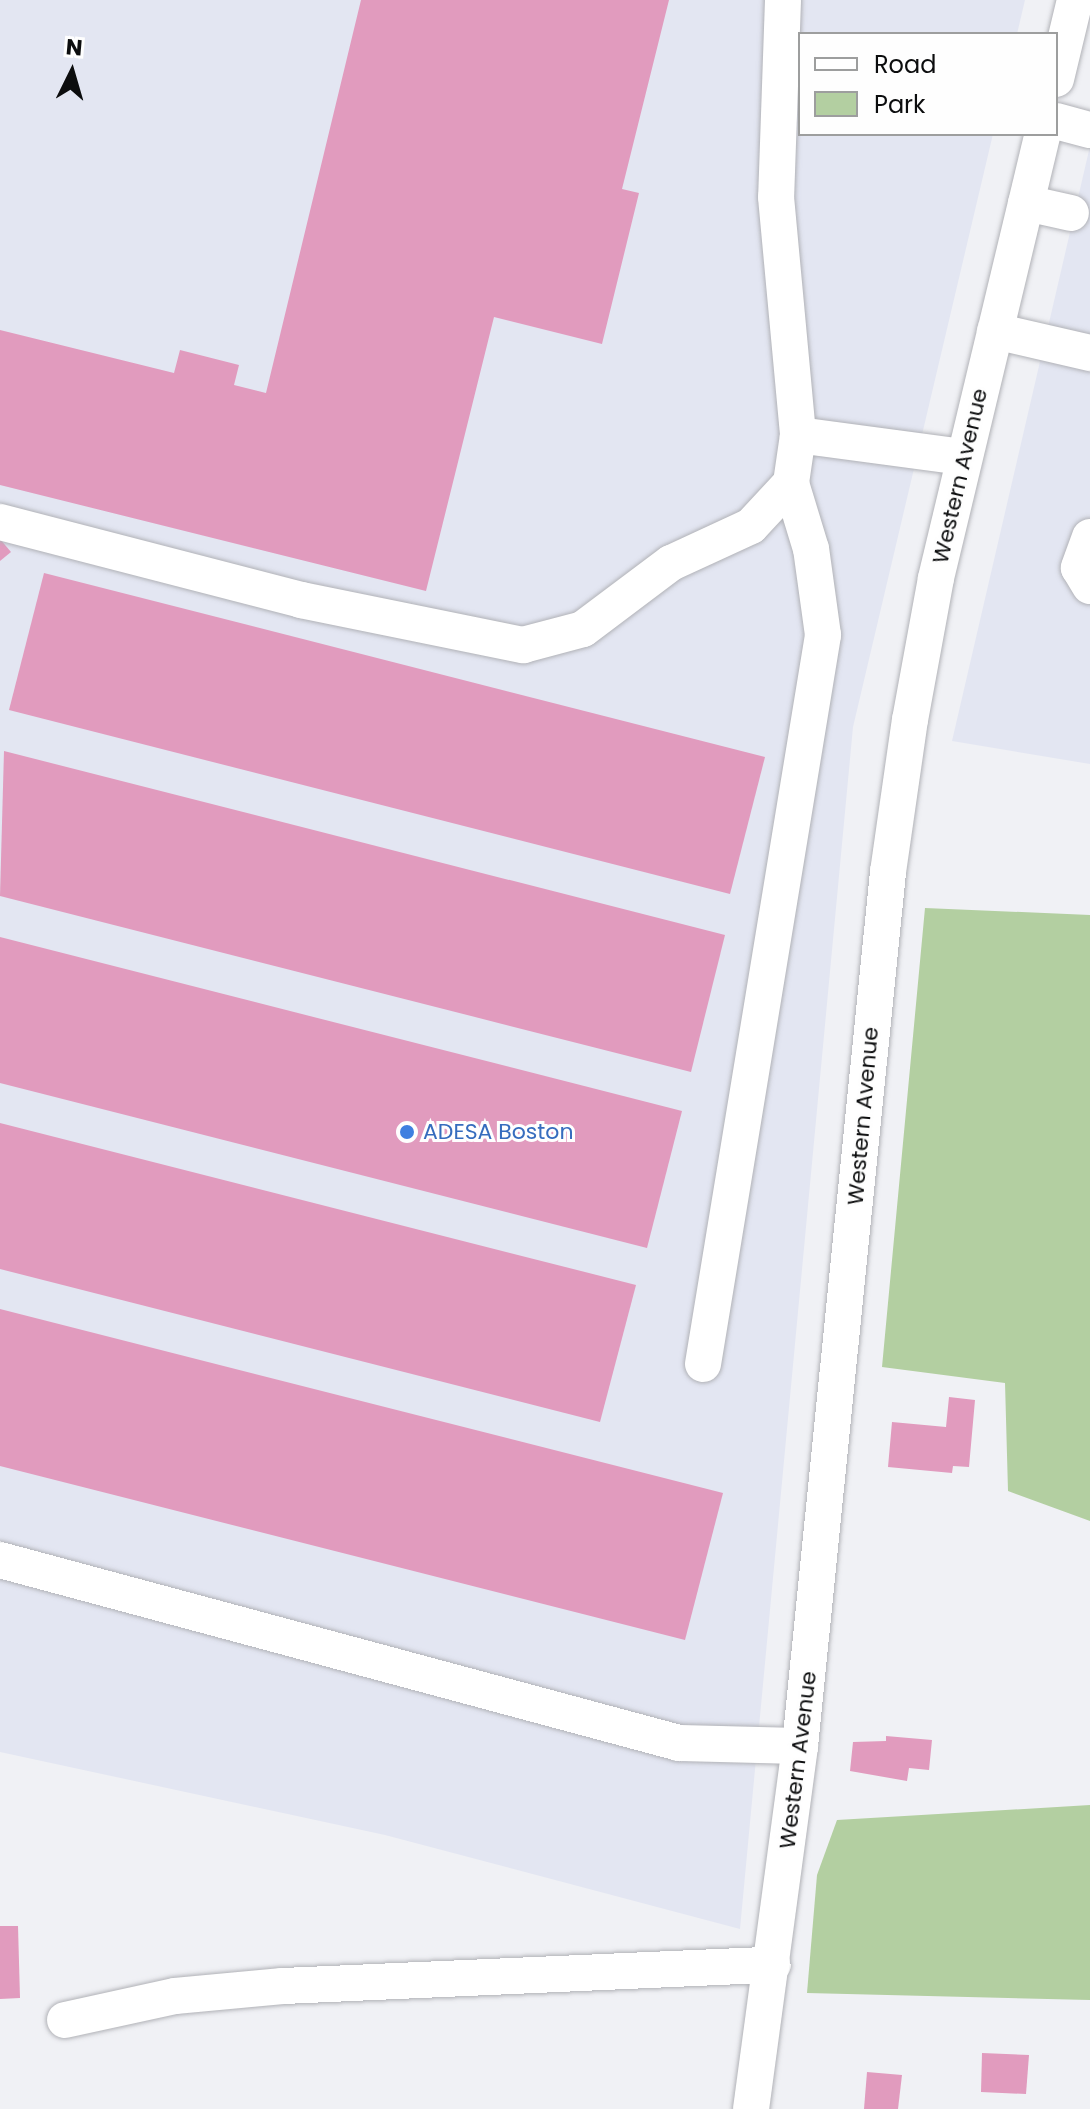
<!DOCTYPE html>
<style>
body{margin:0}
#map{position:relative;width:1090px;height:2109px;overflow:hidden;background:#f0f1f5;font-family:Poppins,sans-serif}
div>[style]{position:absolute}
.built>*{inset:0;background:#e3e6f2}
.green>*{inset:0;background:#b3cfa1}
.building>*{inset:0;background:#e19bbe}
.roads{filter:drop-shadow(0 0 2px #b1b2b7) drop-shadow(0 0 2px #b1b2b7)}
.minor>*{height:36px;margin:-18px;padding:0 18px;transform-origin:18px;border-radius:18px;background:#fff}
.dots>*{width:22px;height:22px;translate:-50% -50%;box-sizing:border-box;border:4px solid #fefefe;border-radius:50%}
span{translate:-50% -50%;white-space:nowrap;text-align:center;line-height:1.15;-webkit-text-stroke:6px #fefefe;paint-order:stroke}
.street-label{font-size:22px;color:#0c0d0e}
.shop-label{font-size:22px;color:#366cbe}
.left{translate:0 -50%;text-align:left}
.legend{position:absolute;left:798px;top:32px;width:260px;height:104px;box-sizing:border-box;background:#fefefe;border:2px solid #9d9e9e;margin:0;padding:10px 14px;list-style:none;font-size:24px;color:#0c0d0e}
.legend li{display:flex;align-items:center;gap:16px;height:40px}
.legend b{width:40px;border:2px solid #9d9e9e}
.north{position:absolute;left:32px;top:32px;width:80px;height:80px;-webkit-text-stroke:6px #fefefe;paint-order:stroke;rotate:5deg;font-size:22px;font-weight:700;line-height:32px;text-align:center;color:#0c0d0e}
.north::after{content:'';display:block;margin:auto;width:28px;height:36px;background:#0c0d0e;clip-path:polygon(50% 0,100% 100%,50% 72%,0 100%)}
</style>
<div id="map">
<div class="built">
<i style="clip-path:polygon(0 0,1025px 0,1017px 34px,800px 34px,800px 134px,993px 134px,853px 727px,740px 1929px,385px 1835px,0 1752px)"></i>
<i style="clip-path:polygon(1090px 146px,1090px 764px,952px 741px)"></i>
</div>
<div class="green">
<i style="clip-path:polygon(925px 908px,1090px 915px,1090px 1521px,1008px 1491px,1005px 1383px,882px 1367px)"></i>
<i style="clip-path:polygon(1090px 1805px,1090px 2000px,807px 1993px,817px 1875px,837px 1820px)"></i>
</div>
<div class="building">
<i style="clip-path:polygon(361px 0,669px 0,622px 189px,639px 193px,602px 344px,494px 317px,426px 591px,0 485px,0 330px,174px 373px,180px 350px,239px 365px,234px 385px,266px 393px)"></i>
<i style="clip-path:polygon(0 539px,11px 552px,0 561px)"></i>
<i style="clip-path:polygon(44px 573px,765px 757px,730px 894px,9px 710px)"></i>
<i style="clip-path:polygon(4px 751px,725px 935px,691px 1072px,0 896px)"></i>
<i style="clip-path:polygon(0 937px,682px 1111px,647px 1248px,0 1083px)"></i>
<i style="clip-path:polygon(0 1123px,636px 1285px,600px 1422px,0 1269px)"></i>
<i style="clip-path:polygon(0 1309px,723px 1493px,685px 1640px,0 1466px)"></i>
<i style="clip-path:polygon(949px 1397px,975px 1400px,969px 1467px,953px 1466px,952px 1473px,888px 1467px,892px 1422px,946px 1427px)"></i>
<i style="clip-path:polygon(886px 1736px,932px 1740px,929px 1770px,909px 1768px,907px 1781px,850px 1771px,853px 1742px,886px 1741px)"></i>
<i style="clip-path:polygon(0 1926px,18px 1926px,20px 1998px,0 1999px)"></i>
<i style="clip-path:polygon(982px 2053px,1029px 2055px,1026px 2094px,981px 2092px)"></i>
<i style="clip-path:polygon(867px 2072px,902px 2075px,898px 2109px,864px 2109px)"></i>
</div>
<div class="roads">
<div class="minor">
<i style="left:783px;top:0;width:197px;rotate:92deg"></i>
<i style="left:776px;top:197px;width:239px;rotate:84.7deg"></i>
<i style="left:1056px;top:79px;width:81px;rotate:-76.5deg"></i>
<i style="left:1056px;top:121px;width:35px;rotate:15deg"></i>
<i style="left:1026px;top:203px;width:46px;rotate:12.5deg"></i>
<i style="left:995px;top:331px;width:98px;rotate:13deg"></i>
<i style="left:0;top:522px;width:311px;rotate:14.5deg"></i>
<i style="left:301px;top:600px;width:227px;rotate:11.5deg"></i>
<i style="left:523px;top:645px;width:62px;rotate:-14.9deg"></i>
<i style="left:583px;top:629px;width:110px;rotate:-36.9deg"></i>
<i style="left:671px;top:563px;width:88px;rotate:-24.8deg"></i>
<i style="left:751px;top:526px;width:59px;rotate:-47.1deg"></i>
<i style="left:791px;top:483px;width:49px;rotate:-81.7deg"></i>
<i style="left:798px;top:435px;width:166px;rotate:7.6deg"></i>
<i style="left:1090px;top:537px;width:33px;rotate:110deg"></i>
<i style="left:1079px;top:568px;width:21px;rotate:59deg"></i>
<i style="left:703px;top:1364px;width:739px;rotate:-80.65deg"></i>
<i style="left:823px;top:635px;width:87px;rotate:-97.9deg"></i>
<i style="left:811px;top:549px;width:69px;rotate:-106.9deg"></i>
<i style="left:0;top:1560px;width:703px;rotate:15.08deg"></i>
<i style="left:679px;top:1743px;width:121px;rotate:1.4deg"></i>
<i style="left:65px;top:2020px;width:113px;rotate:-12.3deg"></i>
<i style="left:175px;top:1996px;width:108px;rotate:-5.3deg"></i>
<i style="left:283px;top:1986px;width:490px;rotate:-2.5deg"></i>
<i style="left:751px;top:2109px;width:366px;rotate:-82.3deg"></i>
<i style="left:800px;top:1746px;width:878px;rotate:-84.25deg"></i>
<i style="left:888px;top:872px;width:154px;rotate:-81.8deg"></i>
<i style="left:910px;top:720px;width:144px;rotate:-79.6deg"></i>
<i style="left:936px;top:578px;width:457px;rotate:-76.5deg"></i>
</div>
</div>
<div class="dots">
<i style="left:407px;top:1132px;background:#3f7fe0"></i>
</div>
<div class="street-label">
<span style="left:960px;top:476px;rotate:-77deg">Western Avenue</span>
<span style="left:863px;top:1116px;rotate:-85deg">Western Avenue</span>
<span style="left:798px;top:1760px;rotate:-83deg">Western Avenue</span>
</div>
<div class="shop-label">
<span class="left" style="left:423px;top:1132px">ADESA Boston</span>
</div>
<ul class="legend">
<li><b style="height:10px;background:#fff"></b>Road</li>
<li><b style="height:22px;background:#b3cfa1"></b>Park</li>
</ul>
<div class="north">N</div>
</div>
